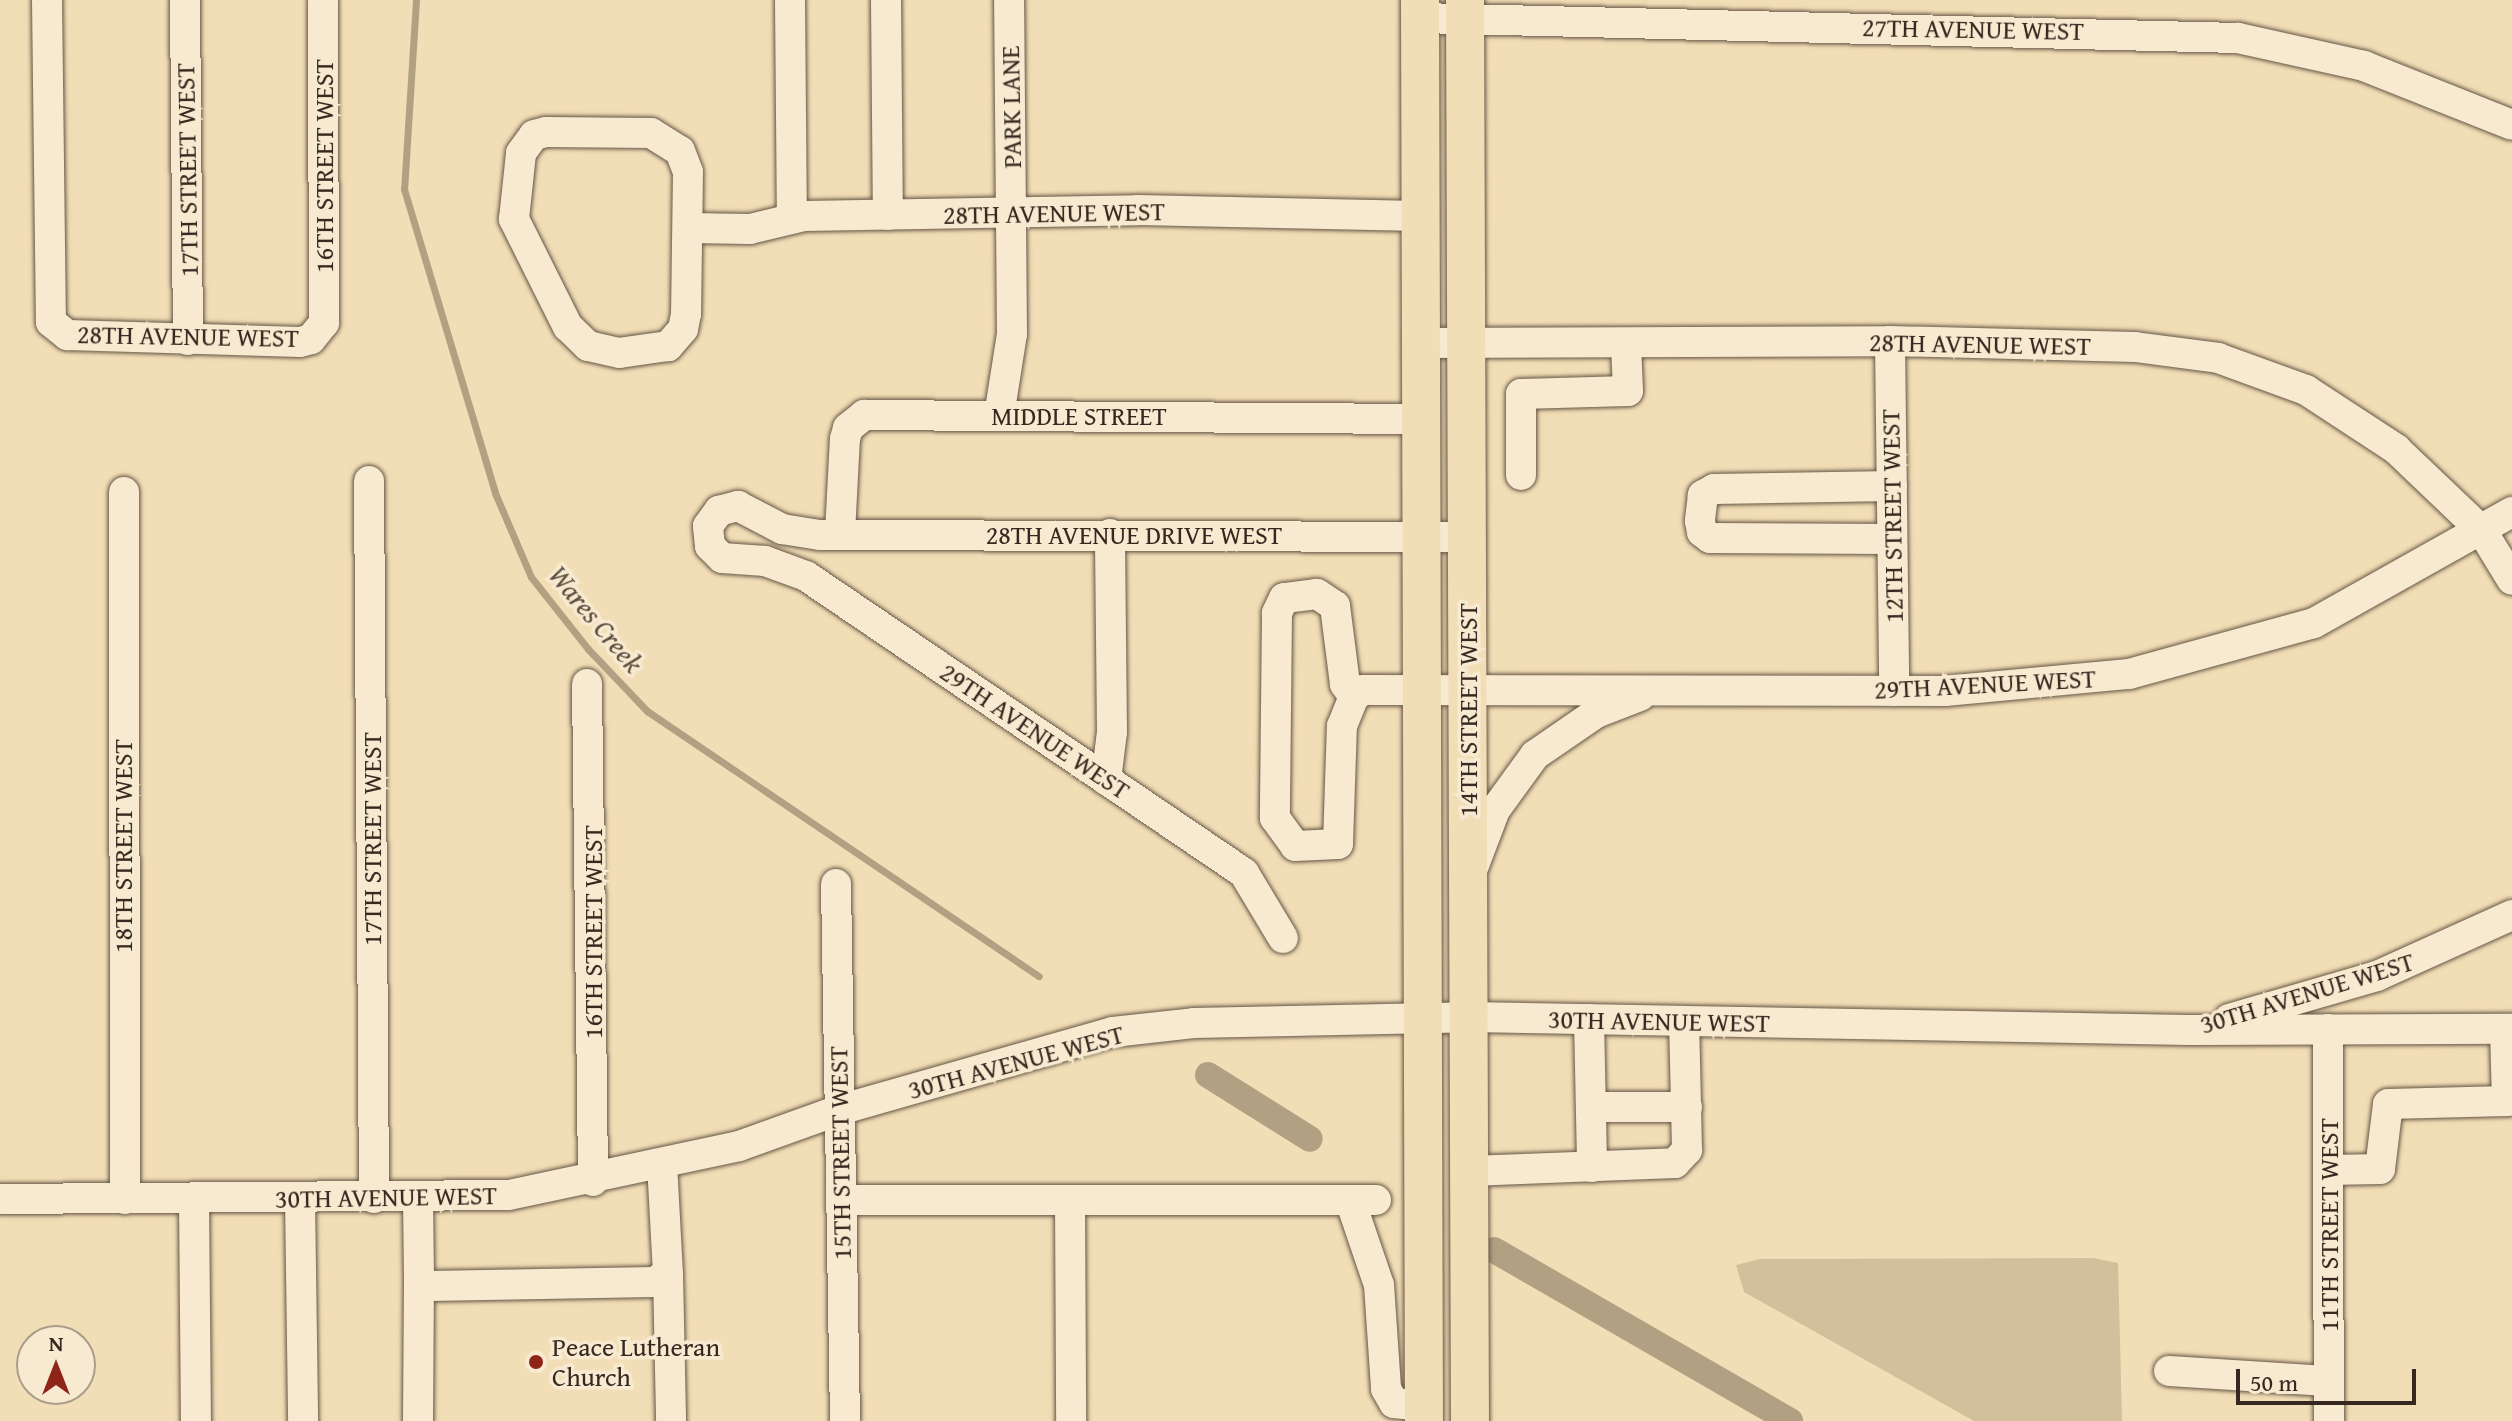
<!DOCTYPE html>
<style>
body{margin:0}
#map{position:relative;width:2512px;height:1421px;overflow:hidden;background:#f2deb6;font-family:"Gentium Book Plus",serif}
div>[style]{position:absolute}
.green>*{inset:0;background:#d2bf9c}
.stream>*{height:7px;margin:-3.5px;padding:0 3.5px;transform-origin:3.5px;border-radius:3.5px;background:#b2a083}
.canal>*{height:26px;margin:-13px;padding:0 13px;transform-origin:13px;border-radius:13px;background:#b2a083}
.roads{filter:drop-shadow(0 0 2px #655646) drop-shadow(0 0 2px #655646)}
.minor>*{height:30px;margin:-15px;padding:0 15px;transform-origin:15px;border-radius:15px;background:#f7ead0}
.major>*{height:38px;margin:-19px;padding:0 19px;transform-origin:19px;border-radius:19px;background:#f2deb6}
.dots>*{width:22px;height:22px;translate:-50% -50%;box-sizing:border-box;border:4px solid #f7ead0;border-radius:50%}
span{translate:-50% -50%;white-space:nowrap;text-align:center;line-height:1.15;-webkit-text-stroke:7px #f7ead0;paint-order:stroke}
.street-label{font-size:26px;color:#362820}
.poi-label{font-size:26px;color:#362820}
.left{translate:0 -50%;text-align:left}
.water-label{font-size:28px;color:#5b4c3e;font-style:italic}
.north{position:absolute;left:16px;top:1325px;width:80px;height:80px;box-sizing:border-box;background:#f7ead0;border:2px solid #aa9c8a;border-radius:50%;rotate:0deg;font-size:22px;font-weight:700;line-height:32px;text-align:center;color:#362820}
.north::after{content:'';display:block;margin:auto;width:28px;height:36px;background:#8f2418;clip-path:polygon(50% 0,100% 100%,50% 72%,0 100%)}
.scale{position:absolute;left:2236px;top:1369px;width:180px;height:36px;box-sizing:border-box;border:4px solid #362820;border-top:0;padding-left:10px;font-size:24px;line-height:28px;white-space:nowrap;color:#362820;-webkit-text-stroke:6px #f7ead0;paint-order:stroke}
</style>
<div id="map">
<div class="green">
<i style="clip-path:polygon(2093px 1258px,2118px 1263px,2122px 1421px,1974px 1421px,1744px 1292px,1736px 1265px,1760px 1259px)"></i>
</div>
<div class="stream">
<i style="left:416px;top:0;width:189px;rotate:93.6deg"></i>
<i style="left:404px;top:189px;width:317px;rotate:73.3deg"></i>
<i style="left:495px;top:493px;width:91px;rotate:66.8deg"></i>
<i style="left:531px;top:577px;width:92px;rotate:51.6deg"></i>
<i style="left:588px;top:649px;width:86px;rotate:46.4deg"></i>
<i style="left:647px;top:711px;width:473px;rotate:34.1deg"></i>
</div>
<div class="canal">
<i style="left:1208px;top:1075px;width:120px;rotate:32.1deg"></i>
<i style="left:1494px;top:1250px;width:342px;rotate:30deg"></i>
</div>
<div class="roads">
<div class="minor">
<i style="left:47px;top:0;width:322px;rotate:89.3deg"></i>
<i style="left:51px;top:322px;width:21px;rotate:39deg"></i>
<i style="left:67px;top:335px;width:233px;rotate:1.7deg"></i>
<i style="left:300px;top:342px;width:11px;rotate:-15deg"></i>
<i style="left:311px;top:339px;width:21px;rotate:-51deg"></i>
<i style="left:324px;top:323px;width:323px;rotate:-90.2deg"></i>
<i style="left:185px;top:0;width:340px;rotate:89.5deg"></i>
<i style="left:790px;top:0;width:218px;rotate:89.5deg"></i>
<i style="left:886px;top:0;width:215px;rotate:89.5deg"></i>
<i style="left:1420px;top:18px;width:818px;rotate:1.4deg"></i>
<i style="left:2238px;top:38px;width:129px;rotate:12.5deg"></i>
<i style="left:2364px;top:66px;width:159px;rotate:21.7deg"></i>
<i style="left:546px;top:132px;width:105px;rotate:0.5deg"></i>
<i style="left:651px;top:133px;width:34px;rotate:32deg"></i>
<i style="left:680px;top:151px;width:22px;rotate:69deg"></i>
<i style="left:688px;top:172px;width:142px;rotate:90.8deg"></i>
<i style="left:686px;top:314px;width:15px;rotate:101deg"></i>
<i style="left:683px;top:329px;width:23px;rotate:131deg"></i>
<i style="left:668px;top:346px;width:49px;rotate:171.9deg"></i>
<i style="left:619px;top:353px;width:32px;rotate:-167deg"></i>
<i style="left:588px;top:346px;width:28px;rotate:-136deg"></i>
<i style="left:568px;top:327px;width:121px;rotate:-116.6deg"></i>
<i style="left:514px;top:219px;width:66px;rotate:-83.9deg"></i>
<i style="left:521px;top:153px;width:22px;rotate:-54deg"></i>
<i style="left:534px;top:135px;width:12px;rotate:-14deg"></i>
<i style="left:689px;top:228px;width:61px;rotate:0.9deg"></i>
<i style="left:750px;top:229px;width:56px;rotate:-13.5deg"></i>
<i style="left:804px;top:216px;width:334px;rotate:-1deg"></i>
<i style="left:1138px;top:210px;width:282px;rotate:1.2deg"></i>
<i style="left:1890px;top:341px;width:350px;rotate:89.3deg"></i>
<i style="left:1421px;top:343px;width:469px;rotate:-0.2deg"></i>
<i style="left:1890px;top:341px;width:245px;rotate:1.4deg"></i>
<i style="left:2135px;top:347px;width:84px;rotate:7.5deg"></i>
<i style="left:2218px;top:358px;width:94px;rotate:20deg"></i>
<i style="left:2306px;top:390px;width:108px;rotate:33.2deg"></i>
<i style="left:2396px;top:449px;width:119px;rotate:43.6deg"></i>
<i style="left:2482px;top:531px;width:57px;rotate:58.5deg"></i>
<i style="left:999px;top:416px;width:83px;rotate:-81deg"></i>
<i style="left:1012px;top:334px;width:334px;rotate:-90.5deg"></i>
<i style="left:1521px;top:475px;width:81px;rotate:-90deg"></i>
<i style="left:1521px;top:394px;width:107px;rotate:-1.6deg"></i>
<i style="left:1628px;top:391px;width:48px;rotate:-92.4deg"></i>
<i style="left:369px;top:481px;width:717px;rotate:89.6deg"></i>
<i style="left:1892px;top:486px;width:178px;rotate:179deg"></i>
<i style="left:1714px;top:489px;width:13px;rotate:151deg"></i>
<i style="left:1703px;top:495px;width:26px;rotate:97deg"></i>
<i style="left:1700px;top:521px;width:11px;rotate:80deg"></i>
<i style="left:1702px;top:532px;width:10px;rotate:37deg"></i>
<i style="left:1710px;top:538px;width:182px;rotate:0.3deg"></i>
<i style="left:124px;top:492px;width:707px;rotate:89.92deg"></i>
<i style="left:840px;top:533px;width:94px;rotate:-87deg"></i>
<i style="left:845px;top:439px;width:11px;rotate:-75deg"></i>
<i style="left:848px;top:428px;width:21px;rotate:-39deg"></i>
<i style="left:864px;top:415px;width:557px;rotate:0.41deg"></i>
<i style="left:587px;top:684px;width:497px;rotate:89.3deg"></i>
<i style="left:1354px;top:697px;width:16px;rotate:-125deg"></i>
<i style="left:1345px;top:684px;width:79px;rotate:-97.3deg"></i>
<i style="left:1335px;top:606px;width:22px;rotate:-146deg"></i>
<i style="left:1317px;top:594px;width:33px;rotate:173deg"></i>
<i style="left:1284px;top:598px;width:17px;rotate:115deg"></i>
<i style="left:1277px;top:613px;width:205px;rotate:90.6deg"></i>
<i style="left:1275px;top:818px;width:34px;rotate:54deg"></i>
<i style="left:1295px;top:846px;width:43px;rotate:-2.7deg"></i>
<i style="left:1338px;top:844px;width:118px;rotate:-88.1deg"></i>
<i style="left:1342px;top:726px;width:31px;rotate:-68deg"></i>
<i style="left:1354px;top:697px;width:11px;rotate:-38deg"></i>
<i style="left:1363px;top:690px;width:582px;rotate:0.1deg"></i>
<i style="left:1945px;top:691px;width:185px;rotate:-5.3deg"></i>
<i style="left:2129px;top:674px;width:192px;rotate:-15.4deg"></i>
<i style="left:2314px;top:623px;width:227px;rotate:-29.3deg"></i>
<i style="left:1106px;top:780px;width:48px;rotate:-82.9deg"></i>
<i style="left:1112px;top:732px;width:198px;rotate:-90.6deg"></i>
<i style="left:1473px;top:868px;width:62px;rotate:-69.2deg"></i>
<i style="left:1495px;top:810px;width:68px;rotate:-54deg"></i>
<i style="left:1535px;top:755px;width:74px;rotate:-34.5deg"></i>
<i style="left:1596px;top:713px;width:47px;rotate:-21.1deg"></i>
<i style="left:836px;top:884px;width:537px;rotate:89.04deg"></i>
<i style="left:1283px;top:938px;width:76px;rotate:-121deg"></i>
<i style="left:1244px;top:873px;width:529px;rotate:-145.86deg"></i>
<i style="left:806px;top:576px;width:44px;rotate:-159.9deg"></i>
<i style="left:765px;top:561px;width:43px;rotate:-176deg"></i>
<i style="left:722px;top:558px;width:17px;rotate:-135deg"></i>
<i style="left:710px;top:546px;width:20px;rotate:-96deg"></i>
<i style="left:708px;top:526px;width:19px;rotate:-54deg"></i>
<i style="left:719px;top:511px;width:20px;rotate:-15deg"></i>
<i style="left:738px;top:506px;width:50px;rotate:27.6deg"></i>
<i style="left:782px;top:529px;width:38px;rotate:9deg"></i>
<i style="left:820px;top:535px;width:648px;rotate:0.18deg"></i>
<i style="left:1589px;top:1019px;width:148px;rotate:88.8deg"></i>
<i style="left:2229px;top:1019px;width:154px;rotate:-16.2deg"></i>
<i style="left:2377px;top:976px;width:148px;rotate:-24.3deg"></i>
<i style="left:2328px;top:1029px;width:392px;rotate:89.9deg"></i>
<i style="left:1593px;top:1107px;width:94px"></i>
<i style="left:2329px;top:1170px;width:51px;rotate:-1.1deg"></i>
<i style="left:2380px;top:1169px;width:65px;rotate:-83deg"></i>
<i style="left:2388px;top:1104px;width:119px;rotate:-1.4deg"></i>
<i style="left:2507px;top:1101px;width:72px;rotate:-91.6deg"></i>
<i style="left:1470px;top:1171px;width:205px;rotate:-2.2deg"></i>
<i style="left:1675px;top:1163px;width:18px;rotate:-47deg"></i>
<i style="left:1687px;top:1150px;width:129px;rotate:-91.3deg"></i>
<i style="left:418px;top:1197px;width:82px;rotate:89.3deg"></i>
<i style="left:419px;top:1279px;width:12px;rotate:35deg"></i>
<i style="left:429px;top:1286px;width:225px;rotate:-1deg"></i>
<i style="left:654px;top:1282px;width:16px;rotate:-30deg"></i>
<i style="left:668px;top:1274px;width:110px;rotate:-93.1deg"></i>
<i style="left:194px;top:1198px;width:223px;rotate:89.5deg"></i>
<i style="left:300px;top:1198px;width:223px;rotate:89.2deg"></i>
<i style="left:0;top:1199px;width:509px;rotate:-0.45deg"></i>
<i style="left:509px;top:1195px;width:235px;rotate:-12deg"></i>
<i style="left:739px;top:1146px;width:106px;rotate:-19.8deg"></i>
<i style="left:839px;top:1110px;width:285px;rotate:-15.9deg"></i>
<i style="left:1113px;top:1032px;width:81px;rotate:-6.3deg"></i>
<i style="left:1194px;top:1023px;width:276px;rotate:-1.2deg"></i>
<i style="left:1470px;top:1017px;width:719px;rotate:1.04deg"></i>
<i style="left:2189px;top:1030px;width:323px;rotate:-0.2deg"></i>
<i style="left:842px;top:1200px;width:534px"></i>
<i style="left:1070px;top:1200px;width:221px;rotate:89.7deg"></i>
<i style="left:1350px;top:1200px;width:90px;rotate:71.2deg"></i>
<i style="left:1379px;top:1285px;width:104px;rotate:86.1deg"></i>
<i style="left:1386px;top:1389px;width:16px;rotate:60deg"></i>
<i style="left:1394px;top:1403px;width:30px;rotate:6deg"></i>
<i style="left:668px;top:1274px;width:147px;rotate:88.8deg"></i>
<i style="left:2169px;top:1371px;width:159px;rotate:3.6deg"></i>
<i style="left:418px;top:1421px;width:142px;rotate:-89.6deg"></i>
</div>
<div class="major">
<i style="left:1420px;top:0;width:1421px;rotate:89.84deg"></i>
<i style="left:1465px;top:0;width:1421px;rotate:89.8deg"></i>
</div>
</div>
<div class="dots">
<i style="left:536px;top:1362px;background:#8f2418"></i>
</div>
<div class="street-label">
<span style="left:1973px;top:29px;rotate:1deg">27TH AVENUE WEST</span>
<span style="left:1011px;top:107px;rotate:-91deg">PARK LANE</span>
<span style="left:324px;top:166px;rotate:-90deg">16TH STREET WEST</span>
<span style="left:187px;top:170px;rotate:-91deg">17TH STREET WEST</span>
<span style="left:1054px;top:213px;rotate:-1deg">28TH AVENUE WEST</span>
<span style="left:188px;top:336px;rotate:1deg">28TH AVENUE WEST</span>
<span style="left:1980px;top:344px;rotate:1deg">28TH AVENUE WEST</span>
<span style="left:1079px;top:416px">MIDDLE STREET</span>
<span style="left:1892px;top:516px;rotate:-91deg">12TH STREET WEST</span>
<span style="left:1134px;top:535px">28TH AVENUE DRIVE WEST</span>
<span style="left:1985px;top:684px;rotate:-3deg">29TH AVENUE WEST</span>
<span style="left:1468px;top:710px;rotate:-90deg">14TH STREET WEST</span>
<span style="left:1035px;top:731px;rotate:34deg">29TH AVENUE WEST</span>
<span style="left:372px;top:839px;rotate:-90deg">17TH STREET WEST</span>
<span style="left:123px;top:846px;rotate:-90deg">18TH STREET WEST</span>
<span style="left:593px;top:932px;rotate:-90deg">16TH STREET WEST</span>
<span style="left:2307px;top:993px;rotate:-17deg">30TH AVENUE WEST</span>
<span style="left:1659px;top:1021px;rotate:1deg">30TH AVENUE WEST</span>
<span style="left:1016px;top:1062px;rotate:-15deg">30TH AVENUE WEST</span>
<span style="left:840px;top:1153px;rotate:-91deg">15TH STREET WEST</span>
<span style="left:386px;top:1197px;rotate:-1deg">30TH AVENUE WEST</span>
<span style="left:2329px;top:1225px;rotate:-90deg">11TH STREET WEST</span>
</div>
<div class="poi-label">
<span class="left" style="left:552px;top:1362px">Peace Lutheran<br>Church</span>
</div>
<div class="water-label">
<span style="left:596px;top:619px;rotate:50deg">Wares Creek</span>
</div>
<div class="north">N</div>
<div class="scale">50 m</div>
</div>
